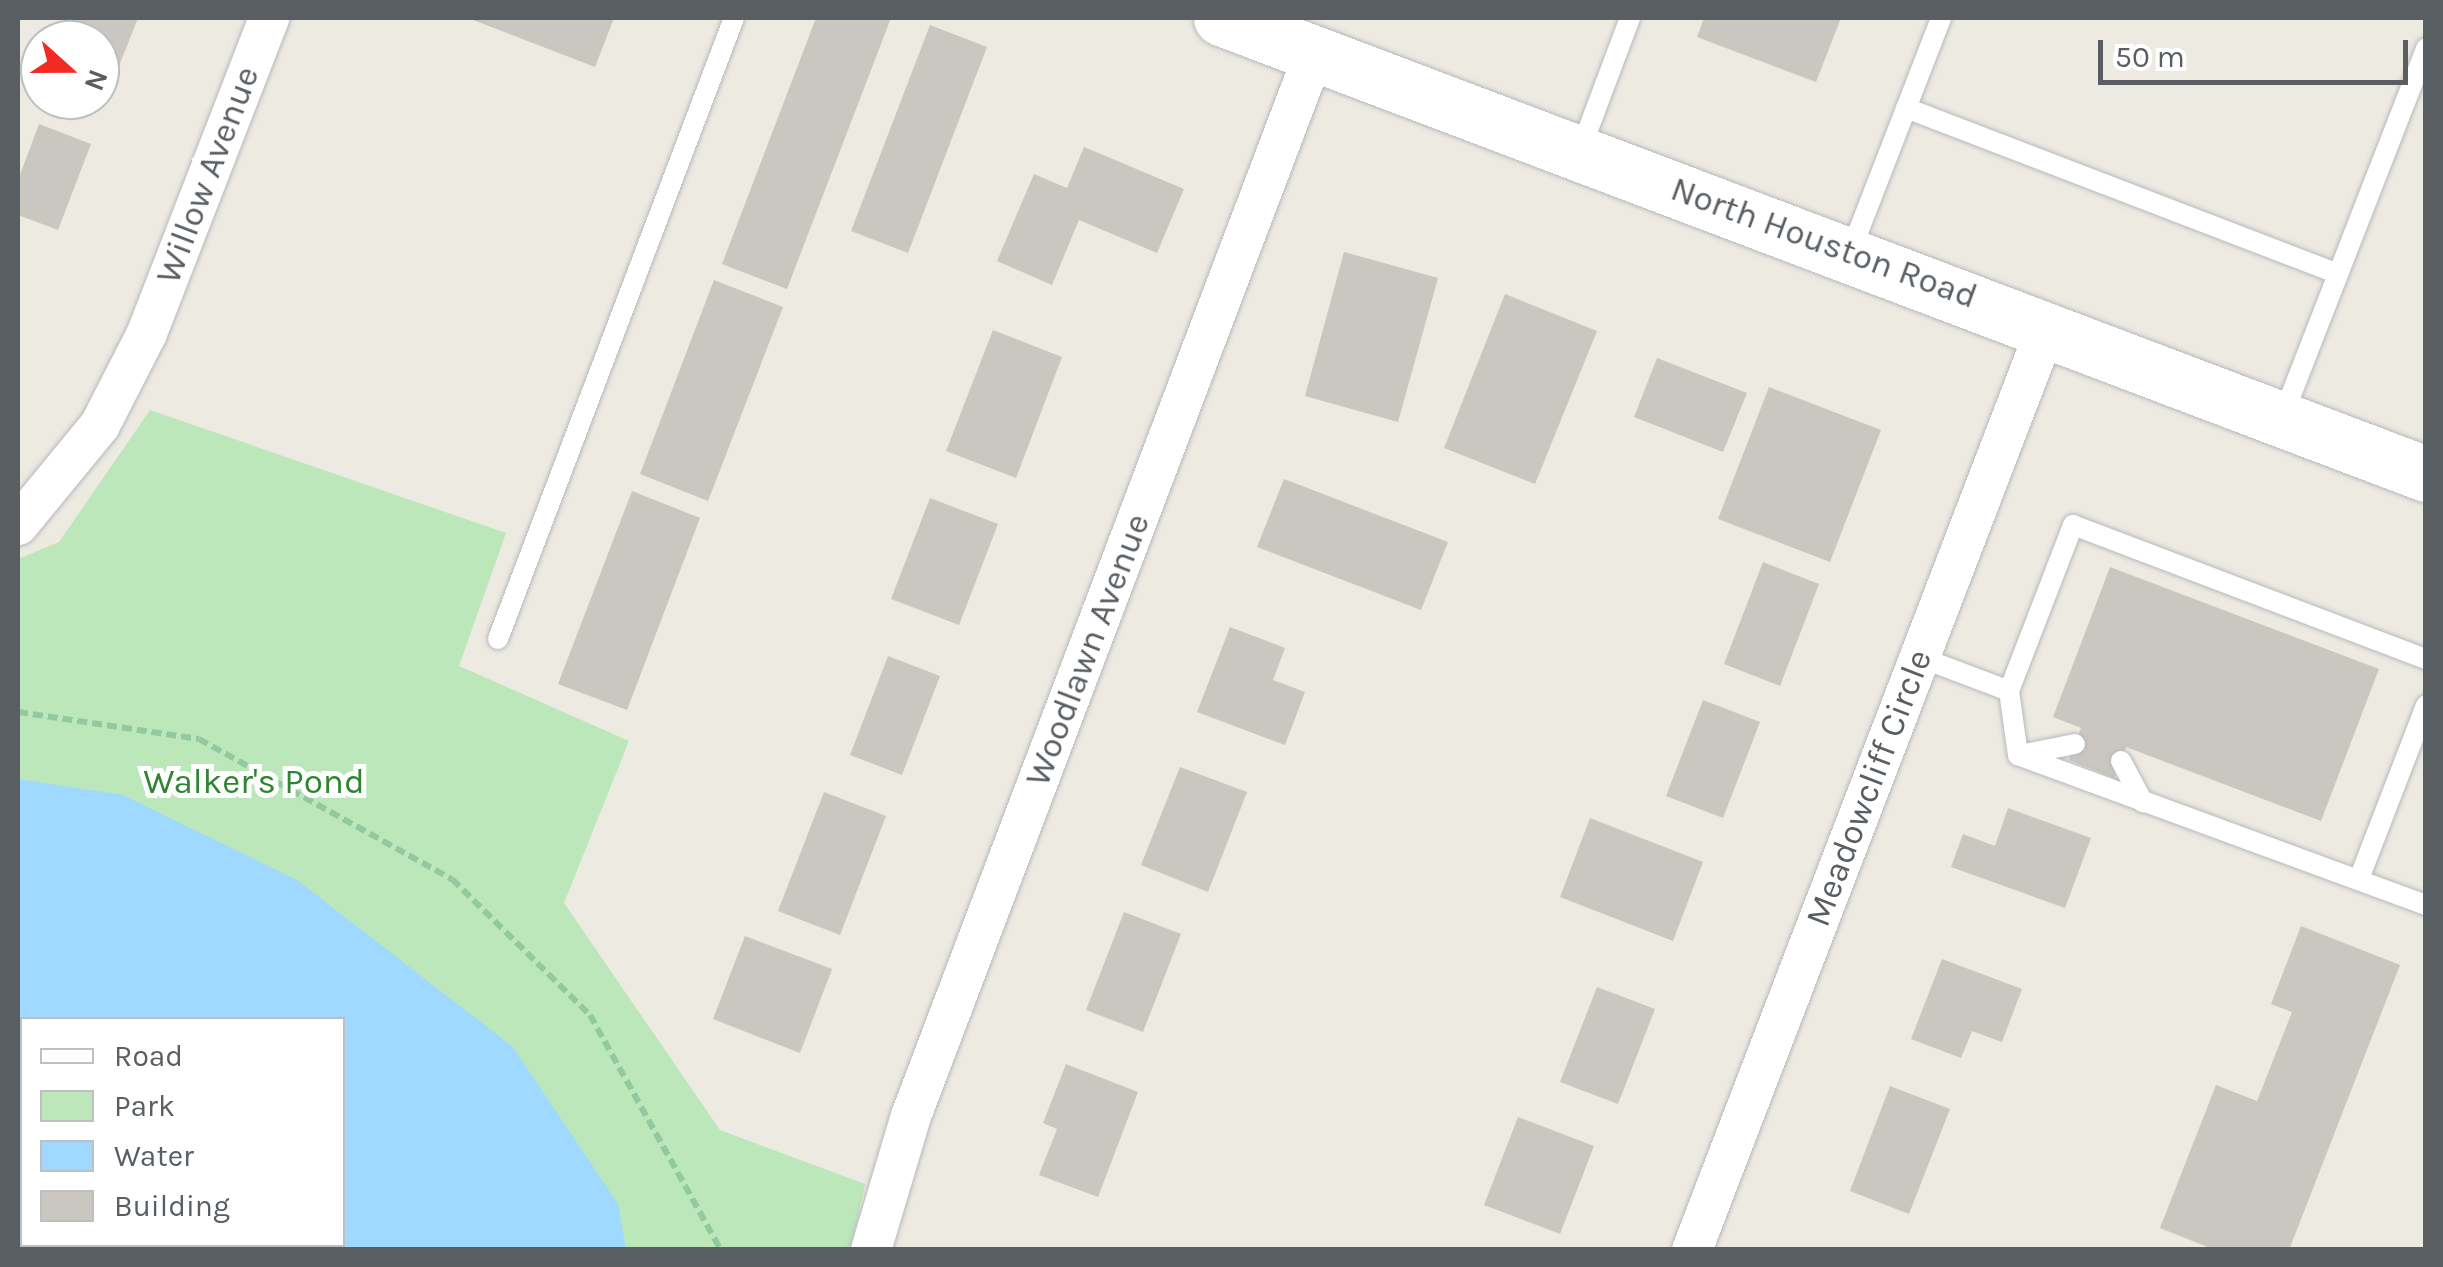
<!DOCTYPE html>
<style>
body{margin:0}
#map{position:relative;width:2443px;height:1267px;overflow:hidden;background:#edeae1;font-family:Karla,sans-serif}
div>[style]{position:absolute}
.green>*{inset:0;background:#bce7bb}
.water>*{inset:0;background:#9fd9ff}
.building>*{inset:0;background:#cac7c0}
.path>*{height:6px;margin-top:-3px;transform-origin:0;background:repeating-linear-gradient(90deg,#93c9a1 0 10px,transparent 0 15px)}
.roads{filter:drop-shadow(0 0 2px #b6b9be) drop-shadow(0 0 2px #b6b9be)}
.lane>*{height:20px;margin:-10px;padding:0 10px;transform-origin:10px;border-radius:10px;background:#fff}
.street>*{height:40px;margin:-20px;padding:0 20px;transform-origin:20px;border-radius:20px;background:#fff}
.secondary>*{height:55px;margin:-27.5px;padding:0 27.5px;transform-origin:27.5px;border-radius:27.5px;background:#fff}
span{translate:-50% -50%;white-space:nowrap;text-align:center;line-height:1.15;-webkit-text-stroke:10px #fff;paint-order:stroke}
.street-label{font-size:35px;color:#595e63}
.park-label{font-size:35px;color:#2e8530}
.frame{position:absolute;inset:0;border:20px solid #595e63;pointer-events:none}
.legend{position:absolute;left:20px;top:1017px;width:325px;height:230px;box-sizing:border-box;background:#fff;border:2px solid #bdbfc1;margin:0;padding:12px 18px;list-style:none;font-size:30px;color:#595e63}
.legend li{display:flex;align-items:center;gap:20px;height:50px}
.legend b{width:50px;border:2px solid #bdbfc1}
.north{position:absolute;left:20px;top:20px;width:100px;height:100px;box-sizing:border-box;background:#fff;border:2px solid #bdbfc1;border-radius:50%;rotate:111deg;font-size:28px;font-weight:700;line-height:40px;text-align:center;color:#595e63}
.north::after{content:'';display:block;margin:auto;width:35px;height:45px;background:#f32a21;clip-path:polygon(50% 0,100% 100%,50% 72%,0 100%)}
.scale{position:absolute;left:2098px;top:40px;width:310px;height:45px;box-sizing:border-box;border:5px solid #595e63;border-top:0;padding-left:12px;font-size:30px;line-height:35px;white-space:nowrap;color:#595e63;-webkit-text-stroke:8px #fff;paint-order:stroke}
</style>
<div id="map">
<div class="green">
<i style="clip-path:polygon(evenodd,150px 410px,506px 533px,459px 666px,629px 741px,564px 903px,720px 1130px,865px 1184px,851px 1249px,18px 1250px,18px 559px,59px 542px,150px 410px,22px 1020px,342px 1020px,342px 1244px,22px 1244px,22px 1020px)"></i>
</div>
<div class="water">
<i style="clip-path:polygon(evenodd,18px 779px,123px 795px,297px 880px,513px 1047px,618px 1204px,626px 1249px,18px 1249px,18px 779px,22px 1020px,342px 1020px,342px 1244px,22px 1244px,22px 1020px)"></i>
</div>
<div class="building">
<i style="clip-path:polygon(74px 18px,138px 18px,117px 71px,100px 64px,100px 40px,65px 40px)"></i>
<i style="clip-path:polygon(468px 18px,614px 18px,595px 67px)"></i>
<i style="clip-path:polygon(816px 18px,891px 18px,787px 289px,722px 264px)"></i>
<i style="clip-path:polygon(1704px 18px,1841px 18px,1816px 82px,1697px 37px)"></i>
<i style="clip-path:polygon(930px 25px,987px 47px,908px 253px,851px 231px)"></i>
<i style="clip-path:polygon(39px 124px,91px 144px,58px 230px,18px 215px,18px 180px)"></i>
<i style="clip-path:polygon(1084px 147px,1184px 189px,1157px 253px,1079px 220px,1052px 285px,997px 261px,1034px 174px,1067px 188px)"></i>
<i style="clip-path:polygon(1344px 252px,1438px 278px,1398px 422px,1305px 396px)"></i>
<i style="clip-path:polygon(714px 280px,783px 307px,708px 501px,640px 474px)"></i>
<i style="clip-path:polygon(1505px 294px,1597px 331px,1535px 484px,1444px 448px)"></i>
<i style="clip-path:polygon(993px 330px,1062px 357px,1016px 478px,946px 451px)"></i>
<i style="clip-path:polygon(1657px 358px,1747px 393px,1723px 452px,1634px 417px)"></i>
<i style="clip-path:polygon(1769px 387px,1881px 430px,1830px 562px,1718px 519px)"></i>
<i style="clip-path:polygon(1284px 479px,1448px 542px,1421px 610px,1257px 547px)"></i>
<i style="clip-path:polygon(632px 491px,700px 518px,627px 710px,558px 684px)"></i>
<i style="clip-path:polygon(930px 498px,998px 524px,959px 625px,891px 599px)"></i>
<i style="clip-path:polygon(1763px 562px,1819px 584px,1780px 686px,1724px 664px)"></i>
<i style="clip-path:polygon(2110px 567px,2379px 669px,2321px 821px,2126px 747px,2114px 778px,2069px 760px,2081px 728px,2053px 717px)"></i>
<i style="clip-path:polygon(1230px 627px,1285px 648px,1273px 680px,1305px 692px,1285px 745px,1197px 712px)"></i>
<i style="clip-path:polygon(888px 656px,940px 676px,902px 775px,850px 755px)"></i>
<i style="clip-path:polygon(1703px 700px,1760px 722px,1723px 818px,1666px 796px)"></i>
<i style="clip-path:polygon(1180px 767px,1247px 792px,1208px 892px,1141px 865px)"></i>
<i style="clip-path:polygon(824px 792px,886px 816px,840px 935px,778px 911px)"></i>
<i style="clip-path:polygon(2008px 808px,2091px 838px,2065px 908px,1951px 867px,1963px 834px,1995px 846px)"></i>
<i style="clip-path:polygon(1590px 818px,1703px 862px,1673px 941px,1560px 897px)"></i>
<i style="clip-path:polygon(1124px 912px,1181px 934px,1143px 1032px,1086px 1010px)"></i>
<i style="clip-path:polygon(2301px 926px,2400px 965px,2289px 1250px,2215px 1250px,2160px 1228px,2216px 1085px,2257px 1101px,2292px 1012px,2271px 1004px)"></i>
<i style="clip-path:polygon(745px 936px,832px 969px,800px 1053px,713px 1019px)"></i>
<i style="clip-path:polygon(1942px 959px,2022px 989px,2002px 1042px,1972px 1031px,1961px 1058px,1911px 1039px)"></i>
<i style="clip-path:polygon(1597px 987px,1655px 1009px,1618px 1104px,1560px 1082px)"></i>
<i style="clip-path:polygon(1066px 1064px,1138px 1092px,1098px 1197px,1039px 1175px,1057px 1129px,1043px 1123px)"></i>
<i style="clip-path:polygon(1890px 1086px,1950px 1109px,1909px 1214px,1850px 1191px)"></i>
<i style="clip-path:polygon(1518px 1117px,1594px 1146px,1560px 1234px,1484px 1205px)"></i>
</div>
<div class="path">
<i style="left:18px;top:712px;width:183px;rotate:8.5deg"></i>
<i style="left:199px;top:739px;width:289px;rotate:29deg"></i>
<i style="left:452px;top:879px;width:194px;rotate:44.6deg"></i>
<i style="left:590px;top:1015px;width:269px;rotate:60.9deg"></i>
</div>
<div class="roads">
<div class="lane">
<i style="left:1906px;top:108px;width:463px;rotate:21deg"></i>
<i style="left:1580px;top:151px;width:142px;rotate:-69.4deg"></i>
<i style="left:1850px;top:253px;width:252px;rotate:-68.8deg"></i>
<i style="left:2282px;top:418px;width:397px;rotate:-68.7deg"></i>
<i style="left:498px;top:639px;width:664px;rotate:-69.19deg"></i>
<i style="left:1919px;top:657px;width:96px;rotate:20.7deg"></i>
<i style="left:2009px;top:691px;width:178px;rotate:-68.9deg"></i>
<i style="left:2073px;top:525px;width:378px;rotate:20.8deg"></i>
<i style="left:2009px;top:691px;width:65px;rotate:82deg"></i>
<i style="left:2018px;top:755px;width:435px;rotate:20.2deg"></i>
<i style="left:2020px;top:755px;width:56px;rotate:-11.3deg"></i>
<i style="left:2121px;top:761px;width:47px;rotate:61.8deg"></i>
<i style="left:2359px;top:879px;width:186px;rotate:-68.9deg"></i>
</div>
<div class="street">
<i style="left:18px;top:525px;width:129px;rotate:-50.6deg"></i>
<i style="left:100px;top:425px;width:103px;rotate:-62.9deg"></i>
<i style="left:147px;top:333px;width:338px;rotate:-68.8deg"></i>
<i style="left:871px;top:1250px;width:140px;rotate:-73.4deg"></i>
<i style="left:911px;top:1116px;width:1136px;rotate:-69.22deg"></i>
<i style="left:1692px;top:1250px;width:990px;rotate:-68.98deg"></i>
</div>
<div class="secondary">
<i style="left:1221px;top:18px;width:1288px;rotate:20.73deg"></i>
</div>
</div>
<div class="street-label">
<span style="left:208px;top:175px;rotate:-69deg">Willow Avenue</span>
<span style="left:1824px;top:243px;rotate:20deg">North Houston Road</span>
<span style="left:1088px;top:650px;rotate:-69deg">Woodlawn Avenue</span>
<span style="left:1869px;top:788px;rotate:-69deg">Meadowcliff Circle</span>
</div>
<div class="park-label">
<span style="left:254px;top:782px">Walker's Pond</span>
</div>
<div class="frame"></div>
<ul class="legend">
<li><b style="height:12px;background:#fff"></b>Road</li>
<li><b style="height:28px;background:#bce7bb"></b>Park</li>
<li><b style="height:28px;background:#9fd9ff"></b>Water</li>
<li><b style="height:28px;background:#cac7c0"></b>Building</li>
</ul>
<div class="north">N</div>
<div class="scale">50 m</div>
</div>
